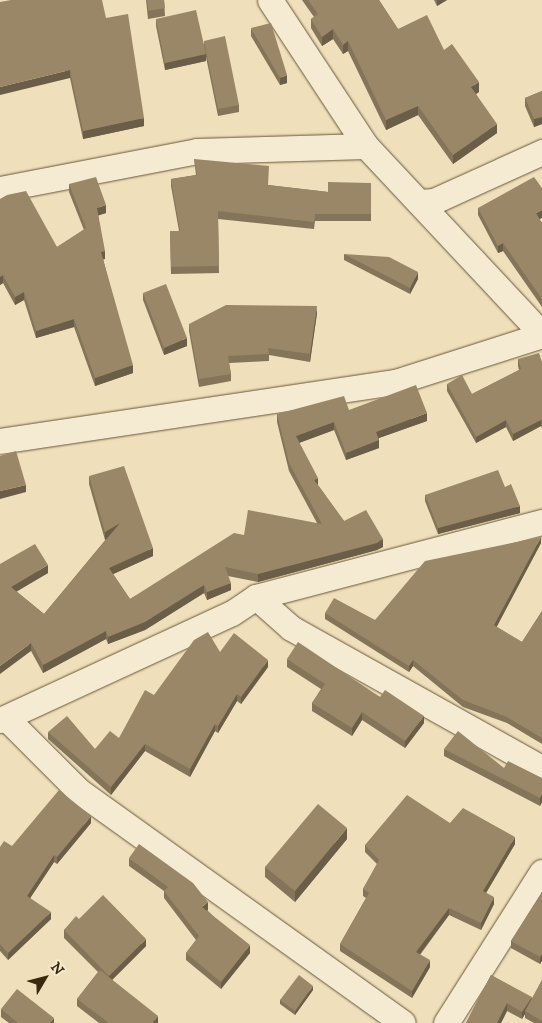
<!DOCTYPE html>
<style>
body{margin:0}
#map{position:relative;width:542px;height:1023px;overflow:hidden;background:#efdfba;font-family:"IM FELL DW Pica",serif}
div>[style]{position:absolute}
.roads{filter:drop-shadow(0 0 1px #685638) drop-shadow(0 0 1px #685638)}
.minor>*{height:25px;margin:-12.5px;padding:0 12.5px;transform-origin:12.5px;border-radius:12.5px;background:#f5ead2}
.wall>*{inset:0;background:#847459}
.shaded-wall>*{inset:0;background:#6b5e48}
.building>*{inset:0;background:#998767}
span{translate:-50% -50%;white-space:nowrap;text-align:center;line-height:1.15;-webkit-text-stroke:4.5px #f5ead2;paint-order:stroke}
.north{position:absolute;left:20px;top:953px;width:50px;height:50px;-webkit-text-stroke:4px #f5ead2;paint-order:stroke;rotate:53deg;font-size:14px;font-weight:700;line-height:20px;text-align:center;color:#3b280d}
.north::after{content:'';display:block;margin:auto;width:18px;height:22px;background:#3b280d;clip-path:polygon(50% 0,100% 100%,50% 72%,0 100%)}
</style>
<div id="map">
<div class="roads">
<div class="minor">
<i style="left:270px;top:0;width:175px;rotate:56.7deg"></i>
<i style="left:366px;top:146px;width:258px;rotate:46.9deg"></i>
<i style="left:0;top:189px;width:201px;rotate:-10.9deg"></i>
<i style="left:197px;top:151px;width:169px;rotate:-1.7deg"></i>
<i style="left:419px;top:202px;width:15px;rotate:-4deg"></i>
<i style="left:434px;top:201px;width:119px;rotate:-24.4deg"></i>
<i style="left:0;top:441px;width:399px;rotate:-8.5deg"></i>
<i style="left:395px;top:382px;width:154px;rotate:-17.7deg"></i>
<i style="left:256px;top:597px;width:296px;rotate:-14.7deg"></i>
<i style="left:6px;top:718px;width:103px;rotate:45deg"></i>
<i style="left:79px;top:791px;width:398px;rotate:35.6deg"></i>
<i style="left:0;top:720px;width:255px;rotate:-24.8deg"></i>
<i style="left:232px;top:613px;width:29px;rotate:-34deg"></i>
<i style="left:256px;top:597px;width:47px;rotate:41.5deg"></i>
<i style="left:291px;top:628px;width:287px;rotate:29.2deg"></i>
<i style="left:446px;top:1023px;width:179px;rotate:-57.6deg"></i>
</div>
</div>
<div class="wall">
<i style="clip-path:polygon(11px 0,106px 18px,144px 126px,83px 139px,70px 78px)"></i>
<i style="clip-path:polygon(146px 0,164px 0,165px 16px,148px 19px)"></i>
<i style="clip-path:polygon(302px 0,379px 0,398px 29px,444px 50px,479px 92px,476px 94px,497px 133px,453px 164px,418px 115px,386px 130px,348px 51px,343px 54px,333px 39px,322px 46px,311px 28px,311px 19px,314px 17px)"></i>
<i style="clip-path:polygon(434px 0,447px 0,437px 6px)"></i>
<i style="clip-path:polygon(156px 19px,204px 46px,204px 41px,239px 105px,239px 112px,218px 116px,206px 57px,206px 61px,165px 70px,156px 26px)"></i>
<i style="clip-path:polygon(251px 28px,287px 83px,280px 85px,251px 36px)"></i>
<i style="clip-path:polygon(542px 91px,542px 124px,534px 127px,525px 106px,525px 98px)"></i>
<i style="clip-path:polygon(194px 159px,268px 185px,328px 192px,371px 183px,371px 221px,315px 221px,314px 229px,218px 219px,219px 273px,171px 274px,170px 231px,179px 231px,171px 186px,171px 179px,196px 175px)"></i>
<i style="clip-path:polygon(69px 184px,106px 213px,98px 215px,105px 259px,103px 259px,133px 373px,95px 386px,74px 327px,36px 338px,24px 300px,15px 305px,3px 283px,0 285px,0 199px,57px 247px,84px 230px,69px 192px)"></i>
<i style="clip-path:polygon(478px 208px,539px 219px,542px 223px,542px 307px,503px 251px,498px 253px,478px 215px)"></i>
<i style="clip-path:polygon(344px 254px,418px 279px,410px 294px,344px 260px)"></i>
<i style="clip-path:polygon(143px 293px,187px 346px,164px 355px,143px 300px)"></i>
<i style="clip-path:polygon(317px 313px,310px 362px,269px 355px,269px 361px,229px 363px,231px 374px,231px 381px,199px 387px,189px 331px,189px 324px)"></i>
<i style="clip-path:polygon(518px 359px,542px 362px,542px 428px,541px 426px,513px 441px,506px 427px,476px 443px,447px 391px,447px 384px,472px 394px,519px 370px,518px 366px)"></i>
<i style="clip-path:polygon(349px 410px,427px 421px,379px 438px,379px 448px,346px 460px,334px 430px,299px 443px,318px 485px,344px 521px,383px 547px,377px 550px,258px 582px,228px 576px,231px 590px,207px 600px,204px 593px,145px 630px,108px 644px,106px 639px,43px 673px,31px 651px,0 564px,48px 573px,16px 591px,44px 614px,107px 538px,105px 540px,89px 484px,89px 476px,153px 556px,113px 574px,130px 599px,244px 535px,317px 523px,289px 471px,277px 422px,277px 414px)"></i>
<i style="clip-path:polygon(505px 487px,520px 513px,438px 534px,425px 501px,425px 495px)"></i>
<i style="clip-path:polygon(541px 543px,496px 627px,522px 642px,542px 611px,542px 744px,507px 723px,463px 707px,413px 666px,409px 672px,325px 619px,325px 613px,375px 620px)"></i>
<i style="clip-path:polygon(220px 652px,268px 667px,241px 704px,237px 701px,218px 733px,215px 731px,190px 777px,145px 751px,111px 795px,48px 739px,48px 732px,95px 749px,119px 738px,154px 695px)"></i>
<i style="clip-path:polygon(287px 659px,380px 697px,424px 723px,405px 748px,362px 720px,352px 736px,312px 711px,312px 703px,321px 689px,287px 667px)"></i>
<i style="clip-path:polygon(444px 749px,504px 768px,542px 778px,542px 802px,540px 806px,444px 756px)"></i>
<i style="clip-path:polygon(91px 823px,57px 864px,54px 862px,30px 898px,51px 919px,8px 960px,0 951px,0 847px,12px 846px)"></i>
<i style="clip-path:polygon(450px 823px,515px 844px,486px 893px,494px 904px,481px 930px,449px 915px,420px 955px,430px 967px,412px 998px,340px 951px,340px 944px,366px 898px,363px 896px,363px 889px,377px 864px,365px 852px,365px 845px)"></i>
<i style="clip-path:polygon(347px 839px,295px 902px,265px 877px,265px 867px)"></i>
<i style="clip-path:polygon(129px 858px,208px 910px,207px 910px,250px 953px,221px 989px,186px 960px,186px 953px,196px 940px,164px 898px,164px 891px,129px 866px)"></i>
<i style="clip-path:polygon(542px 892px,542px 961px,540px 964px,511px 948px,511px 941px)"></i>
<i style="clip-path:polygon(79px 919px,146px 946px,112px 980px,158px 1023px,99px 1023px,77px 1006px,77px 999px,98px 972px,64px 938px,64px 930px)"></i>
<i style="clip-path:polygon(491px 975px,532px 999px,542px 980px,542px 1023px,534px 1023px,525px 1018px,525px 1014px,522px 1019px,507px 1011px,501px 1023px,466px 1023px)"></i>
<i style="clip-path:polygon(313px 990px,295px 1015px,280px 1004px,280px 1000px)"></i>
<i style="clip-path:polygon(1px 1009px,54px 1023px,9px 1023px,1px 1017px)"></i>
</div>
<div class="shaded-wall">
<i style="clip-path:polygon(437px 0,447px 0,437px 6px)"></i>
<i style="clip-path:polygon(333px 29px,333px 39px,322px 46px,322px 37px)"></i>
<i style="clip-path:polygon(348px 41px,348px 51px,343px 54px,343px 45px)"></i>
<i style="clip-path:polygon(206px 54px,206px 61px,165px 70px,165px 63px)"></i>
<i style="clip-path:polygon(70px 70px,70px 78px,0 95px,0 87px)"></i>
<i style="clip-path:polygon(287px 75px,287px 83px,280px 85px,280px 78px)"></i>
<i style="clip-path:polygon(479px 82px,479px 92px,471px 97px,471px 87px)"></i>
<i style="clip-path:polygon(418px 106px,418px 115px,386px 130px,386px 120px)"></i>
<i style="clip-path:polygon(542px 117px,542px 124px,534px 127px,534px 119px)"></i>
<i style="clip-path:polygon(144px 118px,144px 126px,83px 139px,83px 131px)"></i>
<i style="clip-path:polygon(497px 124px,497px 133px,453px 164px,453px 155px)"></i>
<i style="clip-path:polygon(106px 205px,106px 213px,97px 216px,97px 208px)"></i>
<i style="clip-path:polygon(542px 210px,542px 218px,536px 221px,536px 213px)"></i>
<i style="clip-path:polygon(503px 243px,503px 251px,498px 253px,498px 246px)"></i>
<i style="clip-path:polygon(105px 251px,105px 259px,101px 260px,101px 252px)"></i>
<i style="clip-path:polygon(418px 272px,418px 279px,410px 294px,410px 288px)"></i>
<i style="clip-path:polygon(3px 275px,3px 283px,0 285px,0 277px)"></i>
<i style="clip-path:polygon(24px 292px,24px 300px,15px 305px,15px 297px)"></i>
<i style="clip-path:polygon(317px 306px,317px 313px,310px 362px,310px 354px)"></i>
<i style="clip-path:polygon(74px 319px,74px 327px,36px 338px,36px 331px)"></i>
<i style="clip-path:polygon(187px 338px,187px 346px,164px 355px,164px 348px)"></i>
<i style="clip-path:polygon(133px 365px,133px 373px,95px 386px,95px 378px)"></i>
<i style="clip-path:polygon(427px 413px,427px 421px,376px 439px,376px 432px)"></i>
<i style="clip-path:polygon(506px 420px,506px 427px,476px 443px,476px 437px)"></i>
<i style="clip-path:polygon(541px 420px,541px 426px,513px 441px,513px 434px)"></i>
<i style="clip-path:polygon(334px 422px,334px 430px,296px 444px,296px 436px)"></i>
<i style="clip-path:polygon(379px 440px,379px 448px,346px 460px,346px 453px)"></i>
<i style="clip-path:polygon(318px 478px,318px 485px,314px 480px)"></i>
<i style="clip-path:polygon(26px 485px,26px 492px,0 499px,0 491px)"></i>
<i style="clip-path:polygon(520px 506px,520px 513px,438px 534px,438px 528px)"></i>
<i style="clip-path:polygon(120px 523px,120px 531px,105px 540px,105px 532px)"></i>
<i style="clip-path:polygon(541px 537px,541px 543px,494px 632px,494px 625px)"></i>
<i style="clip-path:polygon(383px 539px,383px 547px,377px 550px,258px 582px,258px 574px)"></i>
<i style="clip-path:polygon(153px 548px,153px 556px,109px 576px,109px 568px)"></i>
<i style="clip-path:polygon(48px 565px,48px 573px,11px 595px,11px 587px)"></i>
<i style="clip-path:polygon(231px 583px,231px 590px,207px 600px,207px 592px)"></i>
<i style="clip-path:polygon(204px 585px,204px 593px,145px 630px,108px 644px,108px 637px)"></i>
<i style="clip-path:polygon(106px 631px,106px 639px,43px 673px,43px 665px)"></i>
<i style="clip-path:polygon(31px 643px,31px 651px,0 674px,0 666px)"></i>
<i style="clip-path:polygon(268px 660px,268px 667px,241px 704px,241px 697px)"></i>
<i style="clip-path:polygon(413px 660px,413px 666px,409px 672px,409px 666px)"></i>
<i style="clip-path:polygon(237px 694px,237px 701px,218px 733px,218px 726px)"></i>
<i style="clip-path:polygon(362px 712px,362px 720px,352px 736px,352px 728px)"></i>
<i style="clip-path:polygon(424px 716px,424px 723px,405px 748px,405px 741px)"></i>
<i style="clip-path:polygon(215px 724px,215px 731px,190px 777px,190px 769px)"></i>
<i style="clip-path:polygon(145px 744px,145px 751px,111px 795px,111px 787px)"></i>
<i style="clip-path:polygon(542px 794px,542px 802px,540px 806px,540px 798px)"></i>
<i style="clip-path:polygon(91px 816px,91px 823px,57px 864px,57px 857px)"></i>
<i style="clip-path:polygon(347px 828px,347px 839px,295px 902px,295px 891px)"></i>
<i style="clip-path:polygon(515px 837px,515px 844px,483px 898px,483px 891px)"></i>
<i style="clip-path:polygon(54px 855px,54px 862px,27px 903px,27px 896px)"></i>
<i style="clip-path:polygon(494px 897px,494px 904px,481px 930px,481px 923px)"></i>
<i style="clip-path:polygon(208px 902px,208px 910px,202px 914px,202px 907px)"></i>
<i style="clip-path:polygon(449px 908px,449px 915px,416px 959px,416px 952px)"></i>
<i style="clip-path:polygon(51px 912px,51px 919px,8px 960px,8px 953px)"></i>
<i style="clip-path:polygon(146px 939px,146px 946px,109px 983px,109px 976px)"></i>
<i style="clip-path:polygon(250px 945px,250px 953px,221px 989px,221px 982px)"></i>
<i style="clip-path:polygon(542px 954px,542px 961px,540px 964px,540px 957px)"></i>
<i style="clip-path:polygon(430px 960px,430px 967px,412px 998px,412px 991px)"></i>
<i style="clip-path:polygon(313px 986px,313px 990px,295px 1015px,295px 1011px)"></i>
<i style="clip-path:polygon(532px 997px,532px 1004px,525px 1011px,525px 1014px,522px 1019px,522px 1012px)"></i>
<i style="clip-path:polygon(507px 1003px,507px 1011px,501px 1023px,497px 1023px)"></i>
<i style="clip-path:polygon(158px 1016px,158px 1023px,153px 1023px,153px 1022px)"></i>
<i style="clip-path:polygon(54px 1018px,54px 1023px,50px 1023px)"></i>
</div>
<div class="building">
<i style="clip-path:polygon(11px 0,102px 0,106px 18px,128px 14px,144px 118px,83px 131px,70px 70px,0 87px,0 2px)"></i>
<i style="clip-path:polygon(147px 0,164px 0,165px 8px,148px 11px)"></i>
<i style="clip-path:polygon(308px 0,379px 0,398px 29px,427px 15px,444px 50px,452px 44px,479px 82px,471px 87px,497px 124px,453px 155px,418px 106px,386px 120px,348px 41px,343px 45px,333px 29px,322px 37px,311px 19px,318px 14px)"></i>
<i style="clip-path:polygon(196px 10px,206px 54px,165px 63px,156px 19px)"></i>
<i style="clip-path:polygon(271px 23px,287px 75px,280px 78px,251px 28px)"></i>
<i style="clip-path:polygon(225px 36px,239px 105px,218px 109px,204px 41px)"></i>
<i style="clip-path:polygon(542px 91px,542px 117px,534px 119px,525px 98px)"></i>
<i style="clip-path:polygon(194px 159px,269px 166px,268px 185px,328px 192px,328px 182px,371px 183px,371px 214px,315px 214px,314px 222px,218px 211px,219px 266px,171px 267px,170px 231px,180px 231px,171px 179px,197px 175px)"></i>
<i style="clip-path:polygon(96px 177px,106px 205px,97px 208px,105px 251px,101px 252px,133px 365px,95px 378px,74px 319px,36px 331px,24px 292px,15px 297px,3px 275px,0 277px,0 199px,7px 195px,26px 191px,57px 247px,86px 228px,69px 184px)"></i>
<i style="clip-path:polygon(534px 177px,542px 188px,542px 210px,536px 213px,542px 223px,542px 299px,503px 243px,498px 246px,478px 208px)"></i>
<i style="clip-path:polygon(344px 254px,389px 257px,418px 272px,410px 288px)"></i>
<i style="clip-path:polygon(166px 284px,187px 338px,164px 348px,143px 293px)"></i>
<i style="clip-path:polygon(226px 305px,317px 306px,310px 354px,268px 348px,269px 354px,228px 356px,231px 374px,199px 379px,189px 324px)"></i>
<i style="clip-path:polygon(539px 353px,542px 362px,542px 421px,541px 420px,513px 434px,506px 420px,476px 437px,447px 384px,462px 375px,472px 394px,521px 369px,518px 359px)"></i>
<i style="clip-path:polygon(416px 385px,427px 413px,376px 432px,379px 440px,346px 453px,334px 422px,296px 436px,318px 478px,314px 480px,344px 521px,366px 510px,383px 539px,377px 543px,258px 574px,225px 567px,231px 583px,207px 592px,204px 585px,145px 622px,108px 637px,106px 631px,43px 665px,31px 643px,0 666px,0 564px,35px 544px,48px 565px,11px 587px,44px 614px,120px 523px,105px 532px,89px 476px,124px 466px,153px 548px,109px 568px,130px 599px,234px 533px,244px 535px,248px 510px,322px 524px,289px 463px,277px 414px,344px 396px,349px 410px)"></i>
<i style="clip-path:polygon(16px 451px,26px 485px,0 491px,0 456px)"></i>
<i style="clip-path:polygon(498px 470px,505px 487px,511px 484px,520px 506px,438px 528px,425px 495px)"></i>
<i style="clip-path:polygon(541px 537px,494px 625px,522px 642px,542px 611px,542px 738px,507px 717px,463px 700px,413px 660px,409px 666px,325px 613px,334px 598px,375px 620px,425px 561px)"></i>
<i style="clip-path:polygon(208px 632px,220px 652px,234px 633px,268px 660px,241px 697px,237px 694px,218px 726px,215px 724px,190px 769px,145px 744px,111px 787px,48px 732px,67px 716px,95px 749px,110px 731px,119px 738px,145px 690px,154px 695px,194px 640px)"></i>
<i style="clip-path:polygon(298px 642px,380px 697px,385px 690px,424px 716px,405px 741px,362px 712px,352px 728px,312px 703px,325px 684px,287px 659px)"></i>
<i style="clip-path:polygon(458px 731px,504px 768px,508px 761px,542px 778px,542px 794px,540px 798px,444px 749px)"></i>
<i style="clip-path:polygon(59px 790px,91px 816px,57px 857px,54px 855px,27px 896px,51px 912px,8px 953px,0 944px,0 847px,4px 841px,12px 846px)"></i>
<i style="clip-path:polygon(407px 795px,450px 823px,463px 808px,515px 837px,483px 891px,494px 897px,481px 923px,449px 908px,416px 952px,430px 960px,412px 991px,340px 944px,369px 893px,363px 889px,379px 860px,365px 845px)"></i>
<i style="clip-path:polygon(318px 804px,347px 828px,295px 891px,265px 867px)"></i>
<i style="clip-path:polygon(139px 844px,193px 883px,208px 902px,202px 907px,250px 945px,221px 982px,186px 953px,199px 936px,164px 891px,168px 887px,129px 858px)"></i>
<i style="clip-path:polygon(542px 892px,542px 954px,540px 957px,511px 941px)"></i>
<i style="clip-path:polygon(103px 895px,146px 939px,109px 976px,64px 930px,76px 916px,79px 919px)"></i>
<i style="clip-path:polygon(100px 970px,158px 1016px,153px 1022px,155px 1023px,109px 1023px,77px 999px)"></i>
<i style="clip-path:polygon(299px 975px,313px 986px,295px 1011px,280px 1000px)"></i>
<i style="clip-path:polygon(491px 975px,532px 997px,522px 1012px,507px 1003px,497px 1023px,466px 1023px)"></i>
<i style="clip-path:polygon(542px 980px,542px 1021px,525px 1011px)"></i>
<i style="clip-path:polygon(17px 989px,54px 1018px,50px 1023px,18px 1023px,1px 1009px)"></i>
</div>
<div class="north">N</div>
</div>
